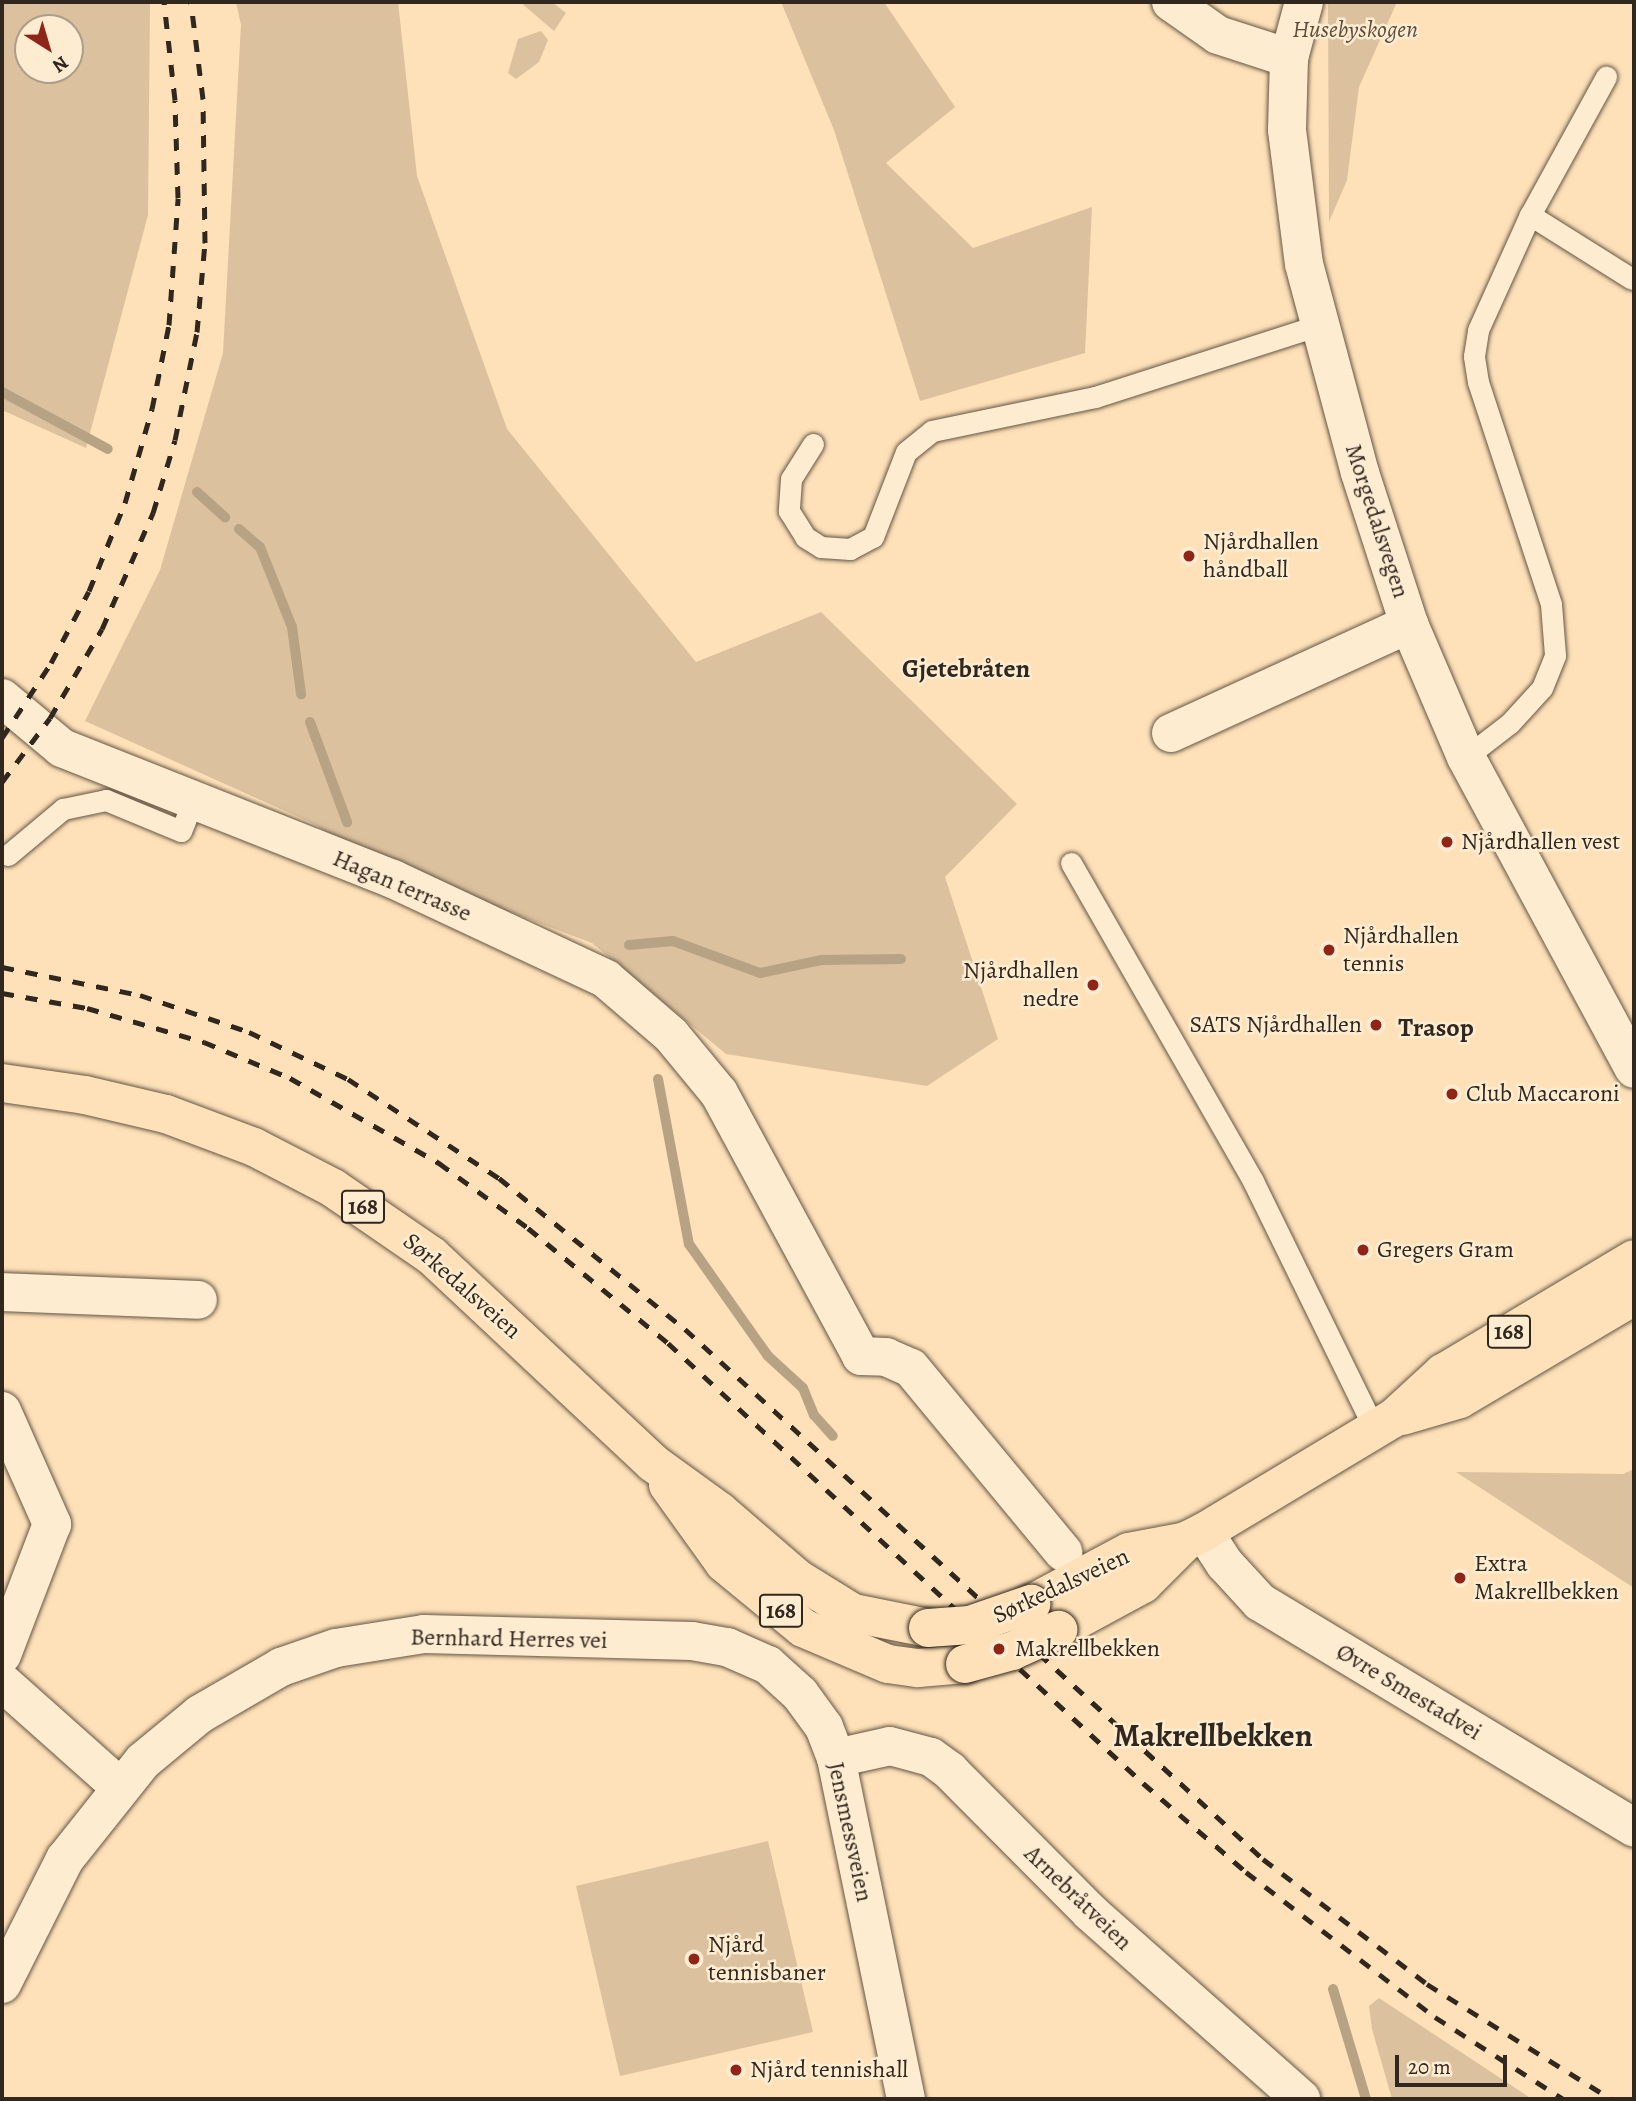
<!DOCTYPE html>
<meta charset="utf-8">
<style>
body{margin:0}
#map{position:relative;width:1636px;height:2101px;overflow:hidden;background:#fee1b8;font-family:Alegreya,serif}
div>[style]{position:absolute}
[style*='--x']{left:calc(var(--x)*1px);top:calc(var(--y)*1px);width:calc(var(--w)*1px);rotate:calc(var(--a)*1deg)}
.green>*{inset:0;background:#dbc19e}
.stream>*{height:10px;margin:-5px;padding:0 5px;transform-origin:5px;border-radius:5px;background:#b8a284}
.roads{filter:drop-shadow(0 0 2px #645645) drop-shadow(0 0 2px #645645)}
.service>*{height:21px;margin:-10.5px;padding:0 10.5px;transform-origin:10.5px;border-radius:10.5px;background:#feecd1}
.minor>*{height:38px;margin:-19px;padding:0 19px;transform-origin:19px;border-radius:19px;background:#feecd1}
.primary>*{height:38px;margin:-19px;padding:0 19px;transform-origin:19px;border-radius:19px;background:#fee1b8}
.rail>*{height:5px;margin-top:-2.5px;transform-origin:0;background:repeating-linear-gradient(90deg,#30271f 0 12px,transparent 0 24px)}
.bridges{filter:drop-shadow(0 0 2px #30271f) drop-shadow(0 0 2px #30271f)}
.primary-bridge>*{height:38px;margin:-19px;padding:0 19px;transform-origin:19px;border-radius:19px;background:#fee1b8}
.dots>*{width:19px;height:19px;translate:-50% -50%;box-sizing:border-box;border:4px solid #feecd1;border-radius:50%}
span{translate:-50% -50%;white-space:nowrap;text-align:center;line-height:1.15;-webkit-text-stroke:5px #feecd1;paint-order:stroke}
.shield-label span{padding:2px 5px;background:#feecd1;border:2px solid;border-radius:5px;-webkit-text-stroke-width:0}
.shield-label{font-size:23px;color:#30271f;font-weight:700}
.park-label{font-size:24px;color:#5b4e3f;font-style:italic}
.street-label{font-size:24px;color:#30271f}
.poi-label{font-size:24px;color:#30271f}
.left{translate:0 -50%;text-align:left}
.right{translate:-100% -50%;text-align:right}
.neighbourhood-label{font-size:26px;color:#30271f;font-weight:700}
.district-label{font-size:32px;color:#30271f;font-weight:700}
.frame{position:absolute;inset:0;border:4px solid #30271f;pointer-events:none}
.north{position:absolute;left:14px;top:14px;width:70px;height:70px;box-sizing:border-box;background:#feecd1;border:2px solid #ac9d8a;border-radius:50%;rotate:143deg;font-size:19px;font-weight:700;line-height:28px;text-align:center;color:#30271f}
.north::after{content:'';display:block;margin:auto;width:24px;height:32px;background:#8f2418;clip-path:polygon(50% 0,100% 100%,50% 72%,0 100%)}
.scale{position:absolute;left:1395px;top:2055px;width:112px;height:32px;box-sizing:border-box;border:4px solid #30271f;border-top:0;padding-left:9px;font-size:21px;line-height:24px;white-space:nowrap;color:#30271f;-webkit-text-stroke:5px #feecd1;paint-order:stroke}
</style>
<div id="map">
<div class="green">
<i style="clip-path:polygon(evenodd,2px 2px,150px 2px,148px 215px,86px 448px,2px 410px,2px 2px,70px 28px,70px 70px,28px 70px,28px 28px,70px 28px)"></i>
<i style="clip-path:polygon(236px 2px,398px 2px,417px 176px,507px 429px,696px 662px,821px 612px,1017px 804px,945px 877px,998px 1039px,927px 1086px,726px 1054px,592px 943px,380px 863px,314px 824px,85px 721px,160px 570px,223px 353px,241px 25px)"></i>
<i style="clip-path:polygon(520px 2px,552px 2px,566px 13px,554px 31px)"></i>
<i style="clip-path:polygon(781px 2px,884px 2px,955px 107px,886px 163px,973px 248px,1092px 207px,1085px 353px,920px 401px,834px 130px)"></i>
<i style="clip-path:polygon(1328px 2px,1397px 2px,1359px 87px,1347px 180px,1329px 222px)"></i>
<i style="clip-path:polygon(541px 31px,548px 40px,539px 62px,516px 79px,508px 73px,518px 39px)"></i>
<i style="clip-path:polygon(1634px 1469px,1634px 1588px,1456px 1472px,1623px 1474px)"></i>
<i style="clip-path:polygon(768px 1841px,813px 2032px,620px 2076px,576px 1886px)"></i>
<i style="clip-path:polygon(1379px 1998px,1532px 2099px,1392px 2099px,1372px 2029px,1369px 2006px)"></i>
</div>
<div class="stream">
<i style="--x:2;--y:392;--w:120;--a:28.3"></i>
<i style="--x:197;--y:492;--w:38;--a:42"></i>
<i style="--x:239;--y:529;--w:28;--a:41"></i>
<i style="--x:260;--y:547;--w:86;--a:68.2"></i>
<i style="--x:292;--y:627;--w:68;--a:82.3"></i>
<i style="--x:310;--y:722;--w:107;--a:69.7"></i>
<i style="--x:629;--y:945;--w:44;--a:-5.2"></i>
<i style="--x:673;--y:941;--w:93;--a:20.2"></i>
<i style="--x:760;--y:973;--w:62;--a:-12"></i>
<i style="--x:821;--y:960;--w:80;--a:-0.7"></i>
<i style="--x:658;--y:1079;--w:168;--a:79.4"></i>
<i style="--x:689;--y:1244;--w:137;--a:54.8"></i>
<i style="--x:768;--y:1356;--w:47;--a:42.4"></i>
<i style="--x:803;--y:1388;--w:29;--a:68"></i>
<i style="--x:814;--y:1415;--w:28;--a:48"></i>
<i style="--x:1333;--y:1989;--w:115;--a:73.3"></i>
</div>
<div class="roads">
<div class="service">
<i style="--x:1530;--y:215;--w:120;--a:32.1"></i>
<i style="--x:813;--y:444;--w:41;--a:122.2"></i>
<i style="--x:791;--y:479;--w:32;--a:94"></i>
<i style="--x:789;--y:511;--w:31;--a:58"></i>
<i style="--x:805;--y:537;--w:19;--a:32"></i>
<i style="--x:821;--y:547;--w:29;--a:4"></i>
<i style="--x:850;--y:549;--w:26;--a:-28"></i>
<i style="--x:873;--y:537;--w:91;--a:-68.8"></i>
<i style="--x:906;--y:452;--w:33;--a:-39"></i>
<i style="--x:932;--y:431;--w:167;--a:-11.8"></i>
<i style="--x:1095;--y:397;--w:235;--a:-17.8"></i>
<i style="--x:1466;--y:757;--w:56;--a:-37.7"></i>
<i style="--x:1510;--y:723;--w:47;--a:-47.6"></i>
<i style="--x:1542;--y:688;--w:35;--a:-68"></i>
<i style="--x:1555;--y:655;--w:51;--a:-94.5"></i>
<i style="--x:1551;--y:604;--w:234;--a:-108.2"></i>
<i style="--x:1478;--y:382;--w:26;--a:-99"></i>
<i style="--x:1474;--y:356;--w:26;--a:-81"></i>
<i style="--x:1478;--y:330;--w:126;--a:-65.7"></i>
<i style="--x:1530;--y:215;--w:158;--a:-61.2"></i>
<i style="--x:8;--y:855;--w:72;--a:-39.9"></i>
<i style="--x:63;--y:809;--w:44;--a:-11.8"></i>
<i style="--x:106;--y:800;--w:81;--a:22.5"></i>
<i style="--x:181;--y:831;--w:31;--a:-68"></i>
<i style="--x:1071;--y:863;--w:366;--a:60.2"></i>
<i style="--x:1253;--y:1181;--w:277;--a:63.9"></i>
</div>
<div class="minor">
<i style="--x:1171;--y:2;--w:57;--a:35.1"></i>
<i style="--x:1218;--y:35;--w:75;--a:17.9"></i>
<i style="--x:1289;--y:58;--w:72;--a:91.6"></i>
<i style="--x:1287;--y:130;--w:135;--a:82.8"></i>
<i style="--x:1304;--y:264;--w:216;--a:75"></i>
<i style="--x:1360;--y:473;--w:159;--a:72"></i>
<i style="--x:1409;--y:624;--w:145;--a:66.8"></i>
<i style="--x:1466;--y:757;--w:354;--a:61.7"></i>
<i style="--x:1289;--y:58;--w:58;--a:-75"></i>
<i style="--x:2;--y:698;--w:78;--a:39.8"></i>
<i style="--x:62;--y:748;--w:356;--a:21.6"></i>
<i style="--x:393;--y:879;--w:235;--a:25.1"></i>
<i style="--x:606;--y:979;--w:86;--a:40.7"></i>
<i style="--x:671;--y:1035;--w:75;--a:50.4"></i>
<i style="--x:719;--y:1093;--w:299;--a:61.6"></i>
<i style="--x:861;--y:1356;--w:25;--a:2"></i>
<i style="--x:886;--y:1357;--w:27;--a:24"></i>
<i style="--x:911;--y:1368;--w:239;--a:50.4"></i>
<i style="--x:1171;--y:733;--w:262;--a:-24.6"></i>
<i style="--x:2;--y:1292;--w:196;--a:2.3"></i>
<i style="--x:2;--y:1411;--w:124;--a:66.1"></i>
<i style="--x:52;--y:1524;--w:140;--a:110.9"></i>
<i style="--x:1204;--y:1532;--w:38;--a:57"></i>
<i style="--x:1225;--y:1564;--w:52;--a:47.4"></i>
<i style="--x:1260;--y:1602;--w:437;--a:31.1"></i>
<i style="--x:2;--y:1682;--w:159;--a:41.7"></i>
<i style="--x:836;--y:1758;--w:55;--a:-12.5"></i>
<i style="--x:890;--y:1746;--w:42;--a:15"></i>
<i style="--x:931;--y:1757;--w:24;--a:36"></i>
<i style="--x:950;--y:1771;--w:199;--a:45.2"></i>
<i style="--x:1090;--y:1912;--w:282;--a:41.5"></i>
<i style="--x:2;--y:1984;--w:140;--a:-63.3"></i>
<i style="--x:65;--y:1859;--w:125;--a:-51.5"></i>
<i style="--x:143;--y:1761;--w:74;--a:-39.5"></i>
<i style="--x:200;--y:1714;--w:94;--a:-30.1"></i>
<i style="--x:281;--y:1667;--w:58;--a:-19.1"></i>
<i style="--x:336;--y:1648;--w:89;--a:-9"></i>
<i style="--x:424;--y:1634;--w:268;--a:1.5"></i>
<i style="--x:692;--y:1641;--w:36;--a:10"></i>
<i style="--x:727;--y:1647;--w:45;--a:23.7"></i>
<i style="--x:768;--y:1665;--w:43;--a:42.2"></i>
<i style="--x:800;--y:1694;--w:41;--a:54"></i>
<i style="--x:824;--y:1727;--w:33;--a:69"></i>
<i style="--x:836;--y:1758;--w:348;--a:78.4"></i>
</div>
<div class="primary">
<i style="--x:2;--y:1083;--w:84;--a:8.2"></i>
<i style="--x:85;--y:1095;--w:83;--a:13.2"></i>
<i style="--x:166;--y:1114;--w:94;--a:20.6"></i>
<i style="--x:254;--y:1147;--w:89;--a:27.4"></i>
<i style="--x:333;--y:1188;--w:120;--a:34.5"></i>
<i style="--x:432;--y:1256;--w:303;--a:43.1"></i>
<i style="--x:653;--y:1463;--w:82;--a:36"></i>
<i style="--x:719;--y:1511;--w:104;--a:40.7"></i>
<i style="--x:798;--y:1579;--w:65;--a:31.7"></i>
<i style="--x:853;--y:1613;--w:76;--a:11.3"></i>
<i style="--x:1402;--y:1416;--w:60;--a:-16.3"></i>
<i style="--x:1460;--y:1399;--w:202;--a:-30.6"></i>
<i style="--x:668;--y:1485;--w:96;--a:54.3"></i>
<i style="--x:724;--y:1563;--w:102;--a:39.4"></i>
<i style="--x:803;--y:1628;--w:92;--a:23"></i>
<i style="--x:888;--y:1664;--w:30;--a:8"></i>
<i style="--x:918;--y:1668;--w:47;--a:-4.9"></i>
<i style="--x:1031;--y:1604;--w:111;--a:-28"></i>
<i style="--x:1129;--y:1552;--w:58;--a:-10.9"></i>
<i style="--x:1186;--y:1541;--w:20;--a:-27"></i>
<i style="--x:1204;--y:1532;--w:222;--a:-31"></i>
<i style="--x:1394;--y:1418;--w:67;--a:-42.6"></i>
<i style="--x:1443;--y:1373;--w:222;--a:-30.8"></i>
<i style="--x:1058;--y:1630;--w:97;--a:-28.4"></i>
<i style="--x:1143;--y:1584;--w:61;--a:-45"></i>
</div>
</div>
<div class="rail">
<i style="--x:2;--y:738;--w:90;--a:-56.8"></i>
<i style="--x:51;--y:663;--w:81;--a:-62.2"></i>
<i style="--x:89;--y:591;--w:95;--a:-67.8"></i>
<i style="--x:125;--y:503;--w:98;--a:-74"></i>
<i style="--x:152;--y:409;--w:86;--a:-78.6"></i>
<i style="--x:169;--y:325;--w:127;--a:-85.9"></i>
<i style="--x:178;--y:198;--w:98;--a:-91.8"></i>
<i style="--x:175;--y:100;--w:99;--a:-96.4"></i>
<i style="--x:2;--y:782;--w:80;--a:-53.1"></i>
<i style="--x:50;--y:718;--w:103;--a:-59.7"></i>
<i style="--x:102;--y:629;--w:127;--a:-66.3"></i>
<i style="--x:153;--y:513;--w:76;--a:-73.2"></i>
<i style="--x:175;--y:440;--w:110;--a:-78.5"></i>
<i style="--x:197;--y:332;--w:89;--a:-84.9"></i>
<i style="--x:205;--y:243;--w:144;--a:-90.8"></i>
<i style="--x:203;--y:99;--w:98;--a:-97.1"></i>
<i style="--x:2;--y:967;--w:141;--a:11.5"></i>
<i style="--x:140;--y:995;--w:115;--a:18.7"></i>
<i style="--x:249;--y:1032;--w:110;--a:25.4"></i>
<i style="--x:348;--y:1079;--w:181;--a:33.3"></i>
<i style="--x:499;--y:1178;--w:240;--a:39.1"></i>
<i style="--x:685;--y:1329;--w:784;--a:42.52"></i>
<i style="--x:1263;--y:1859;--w:206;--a:37.3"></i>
<i style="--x:1427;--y:1984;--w:217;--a:32"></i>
<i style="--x:2;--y:993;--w:86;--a:10"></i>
<i style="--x:87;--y:1008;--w:122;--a:16.2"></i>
<i style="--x:204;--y:1042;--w:93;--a:22.7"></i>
<i style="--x:290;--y:1078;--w:172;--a:29.7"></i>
<i style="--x:439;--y:1163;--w:110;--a:36.1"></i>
<i style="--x:528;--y:1228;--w:181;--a:39.4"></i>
<i style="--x:668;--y:1343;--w:647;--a:42.81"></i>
<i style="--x:1143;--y:1783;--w:136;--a:40.8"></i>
<i style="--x:1246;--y:1872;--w:238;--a:37.5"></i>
<i style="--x:1435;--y:2017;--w:152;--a:32.6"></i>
</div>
<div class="bridges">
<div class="primary-bridge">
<i style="--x:928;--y:1628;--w:42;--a:-4.1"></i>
<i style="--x:970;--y:1625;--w:65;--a:-19"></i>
<i style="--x:965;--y:1664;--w:49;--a:-15.5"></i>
<i style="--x:1012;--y:1651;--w:51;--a:-24.5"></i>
</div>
</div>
<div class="dots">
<i style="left:1189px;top:556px;background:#8f2418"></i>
<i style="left:1447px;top:842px;background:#8f2418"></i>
<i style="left:1329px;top:950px;background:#8f2418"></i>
<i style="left:1093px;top:985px;background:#8f2418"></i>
<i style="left:1376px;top:1025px;background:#8f2418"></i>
<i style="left:1452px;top:1094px;background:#8f2418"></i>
<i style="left:1363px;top:1250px;background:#8f2418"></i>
<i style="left:1460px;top:1578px;background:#8f2418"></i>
<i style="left:999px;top:1649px;background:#8f2418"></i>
<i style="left:694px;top:1959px;background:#8f2418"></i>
<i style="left:736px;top:2070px;background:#8f2418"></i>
</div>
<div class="shield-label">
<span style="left:363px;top:1207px">168</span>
<span style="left:1509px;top:1332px">168</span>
<span style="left:781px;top:1611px">168</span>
</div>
<div class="park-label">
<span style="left:1355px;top:30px">Husebyskogen</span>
</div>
<div class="street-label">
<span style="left:1377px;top:521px;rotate:72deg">Morgedalsvegen</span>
<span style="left:402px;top:886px;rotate:23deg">Hagan terrasse</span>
<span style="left:462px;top:1286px;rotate:41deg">Sørkedalsveien</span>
<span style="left:1061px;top:1586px;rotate:-25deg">Sørkedalsveien</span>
<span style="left:509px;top:1639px;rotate:1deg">Bernhard Herres vei</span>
<span style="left:1409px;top:1692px;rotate:31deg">Øvre Smestadvei</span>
<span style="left:850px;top:1832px;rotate:78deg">Jensmessveien</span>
<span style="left:1078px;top:1898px;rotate:44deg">Arnebråtveien</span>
</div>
<div class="poi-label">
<span class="left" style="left:1203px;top:556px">Njårdhallen<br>håndball</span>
<span class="left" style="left:1461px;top:842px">Njårdhallen vest</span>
<span class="left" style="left:1343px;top:950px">Njårdhallen<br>tennis</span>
<span class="right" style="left:1079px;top:985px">Njårdhallen<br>nedre</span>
<span class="right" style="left:1362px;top:1025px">SATS Njårdhallen</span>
<span class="left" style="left:1466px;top:1094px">Club Maccaroni</span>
<span class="left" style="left:1377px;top:1250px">Gregers Gram</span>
<span class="left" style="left:1474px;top:1578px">Extra<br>Makrellbekken</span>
<span class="left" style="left:1015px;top:1649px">Makrellbekken</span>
<span class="left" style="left:708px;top:1959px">Njård<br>tennisbaner</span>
<span class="left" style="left:750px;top:2070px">Njård tennishall</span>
</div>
<div class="neighbourhood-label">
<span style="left:966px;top:669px">Gjetebråten</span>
<span style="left:1436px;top:1028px">Trasop</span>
</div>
<div class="district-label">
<span style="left:1213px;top:1735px">Makrellbekken</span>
</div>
<div class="frame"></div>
<div class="north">N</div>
<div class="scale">20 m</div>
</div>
